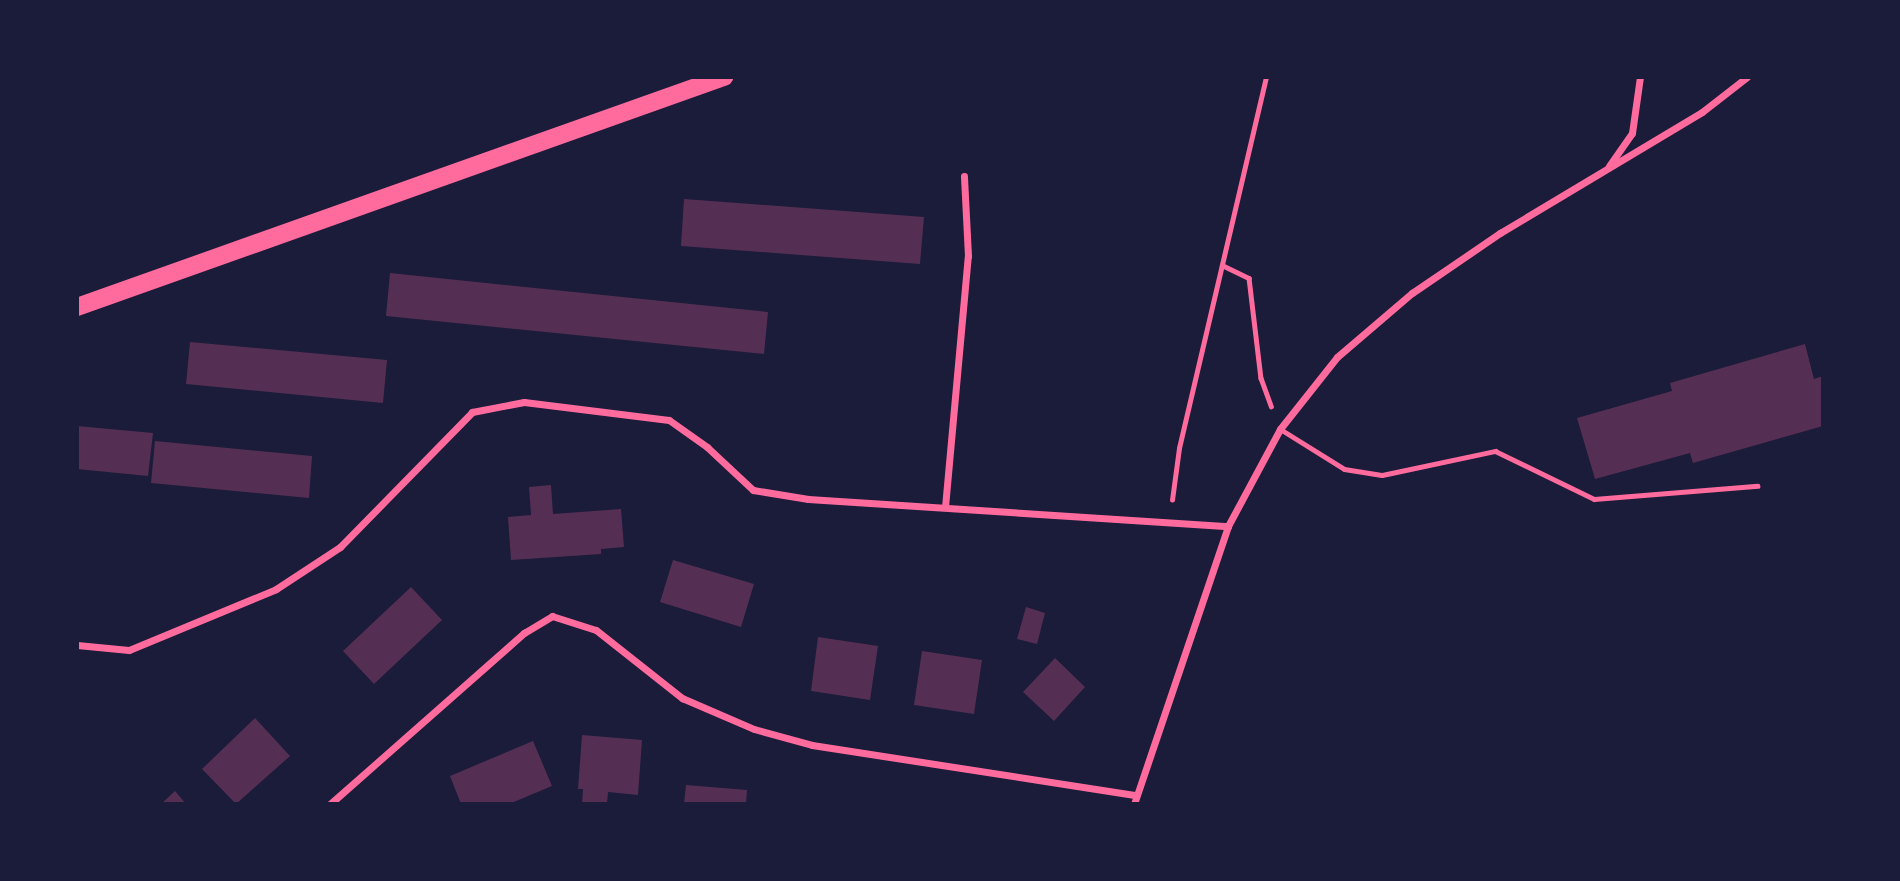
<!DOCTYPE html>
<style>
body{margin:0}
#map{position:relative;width:1900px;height:881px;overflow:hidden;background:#1b1b3a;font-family:"Roboto Condensed",sans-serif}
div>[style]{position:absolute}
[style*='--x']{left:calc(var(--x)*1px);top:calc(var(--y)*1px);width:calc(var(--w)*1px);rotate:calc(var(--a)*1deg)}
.building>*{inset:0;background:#542f53}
.path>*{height:4.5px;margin:-2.25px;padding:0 2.25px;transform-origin:2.25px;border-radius:2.25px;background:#ff6b9d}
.service>*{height:5px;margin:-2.5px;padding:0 2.5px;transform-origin:2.5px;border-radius:2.5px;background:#ff6b9d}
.minor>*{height:7px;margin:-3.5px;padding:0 3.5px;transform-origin:3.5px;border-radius:3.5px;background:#ff6b9d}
.primary>*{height:18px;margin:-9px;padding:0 9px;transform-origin:9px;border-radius:9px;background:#ff6b9d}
span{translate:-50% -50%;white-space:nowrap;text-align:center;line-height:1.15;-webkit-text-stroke:7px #1b1b3a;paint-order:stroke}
.frame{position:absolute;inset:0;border:79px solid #1b1b3a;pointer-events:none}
</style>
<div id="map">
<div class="building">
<i style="clip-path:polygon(684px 199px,924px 217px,920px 264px,681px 246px)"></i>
<i style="clip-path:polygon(390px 273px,768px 312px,764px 354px,386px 316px)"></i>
<i style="clip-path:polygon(190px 342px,387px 360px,383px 403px,186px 384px)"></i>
<i style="clip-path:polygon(1805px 344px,1814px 379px,1823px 376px,1823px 426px,1693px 463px,1690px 453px,1595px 479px,1577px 418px,1672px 391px,1670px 383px)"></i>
<i style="clip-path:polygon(77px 426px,153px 433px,148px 476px,77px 469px)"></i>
<i style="clip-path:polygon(155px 441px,312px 456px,309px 498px,151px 483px)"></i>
<i style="clip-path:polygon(551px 485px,553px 514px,621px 509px,624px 547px,601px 549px,601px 554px,511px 560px,508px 517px,531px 515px,529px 487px)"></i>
<i style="clip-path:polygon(673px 560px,754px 584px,741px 627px,660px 602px)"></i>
<i style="clip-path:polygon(411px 587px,442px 620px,374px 684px,343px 651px)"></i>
<i style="clip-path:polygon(1026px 607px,1045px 613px,1037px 644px,1017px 639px)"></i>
<i style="clip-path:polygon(818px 637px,878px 646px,870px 700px,811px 691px)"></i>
<i style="clip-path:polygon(922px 651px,982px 660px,974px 714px,914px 705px)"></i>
<i style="clip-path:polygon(1055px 658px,1085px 687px,1054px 721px,1023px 692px)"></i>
<i style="clip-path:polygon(255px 718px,290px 756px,236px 804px,202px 769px)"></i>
<i style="clip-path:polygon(582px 735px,642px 740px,638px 795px,608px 792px,607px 804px,582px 804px,583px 789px,578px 789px)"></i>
<i style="clip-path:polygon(533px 741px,552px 786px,509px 804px,461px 804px,450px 776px)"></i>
<i style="clip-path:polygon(686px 785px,747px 790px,746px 804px,684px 804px)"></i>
<i style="clip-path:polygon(175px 791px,186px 804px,161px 804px)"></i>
</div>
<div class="path">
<i style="--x:1222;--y:265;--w:30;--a:26"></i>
<i style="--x:1249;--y:278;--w:101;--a:83.2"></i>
<i style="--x:1261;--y:378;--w:30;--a:70"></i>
<i style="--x:1172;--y:500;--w:52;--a:-82.3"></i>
<i style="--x:1179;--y:448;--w:381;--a:-76.8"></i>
</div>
<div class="service">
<i style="--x:1280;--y:429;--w:75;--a:32"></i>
<i style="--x:1344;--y:469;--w:38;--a:9"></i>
<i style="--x:1382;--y:475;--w:116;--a:-12"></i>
<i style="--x:1495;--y:451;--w:110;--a:25.9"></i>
<i style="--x:1594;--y:499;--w:164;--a:-4.6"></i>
</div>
<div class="minor">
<i style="--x:1609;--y:166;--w:40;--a:-55.1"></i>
<i style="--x:1632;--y:133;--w:57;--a:-81.9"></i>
<i style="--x:945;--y:507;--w:252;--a:-84.8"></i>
<i style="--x:968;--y:256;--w:80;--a:-92.9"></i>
<i style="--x:77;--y:645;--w:52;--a:5.5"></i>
<i style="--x:129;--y:650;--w:159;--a:-22.5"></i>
<i style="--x:276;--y:589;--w:77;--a:-33.3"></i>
<i style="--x:340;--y:547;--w:189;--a:-45.6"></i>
<i style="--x:472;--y:412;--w:53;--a:-10.9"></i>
<i style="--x:524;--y:402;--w:146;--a:7.1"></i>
<i style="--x:669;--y:420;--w:47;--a:35.4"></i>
<i style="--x:707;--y:447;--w:63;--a:43.1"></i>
<i style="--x:753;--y:490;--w:56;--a:9.3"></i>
<i style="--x:808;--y:499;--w:421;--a:3.7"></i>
<i style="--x:330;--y:804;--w:259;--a:-41.4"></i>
<i style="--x:524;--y:633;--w:33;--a:-31"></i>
<i style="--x:552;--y:616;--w:46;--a:17.7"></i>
<i style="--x:596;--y:630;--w:110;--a:38.3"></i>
<i style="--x:682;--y:698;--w:78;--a:23.3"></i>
<i style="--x:754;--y:729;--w:60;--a:15.4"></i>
<i style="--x:812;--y:745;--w:328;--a:8.8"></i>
<i style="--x:1134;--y:804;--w:293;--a:-71.3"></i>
<i style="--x:1228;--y:526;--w:110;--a:-61.8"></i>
<i style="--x:1280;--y:429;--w:92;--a:-51.6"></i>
<i style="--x:1337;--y:357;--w:99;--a:-40.5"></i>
<i style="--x:1412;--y:293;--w:107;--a:-34.3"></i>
<i style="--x:1500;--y:233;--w:235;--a:-30.9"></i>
<i style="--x:1702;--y:112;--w:57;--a:-37.9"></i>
</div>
<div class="primary">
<i style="--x:77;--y:307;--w:687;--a:-19.57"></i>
</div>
<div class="frame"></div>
</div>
